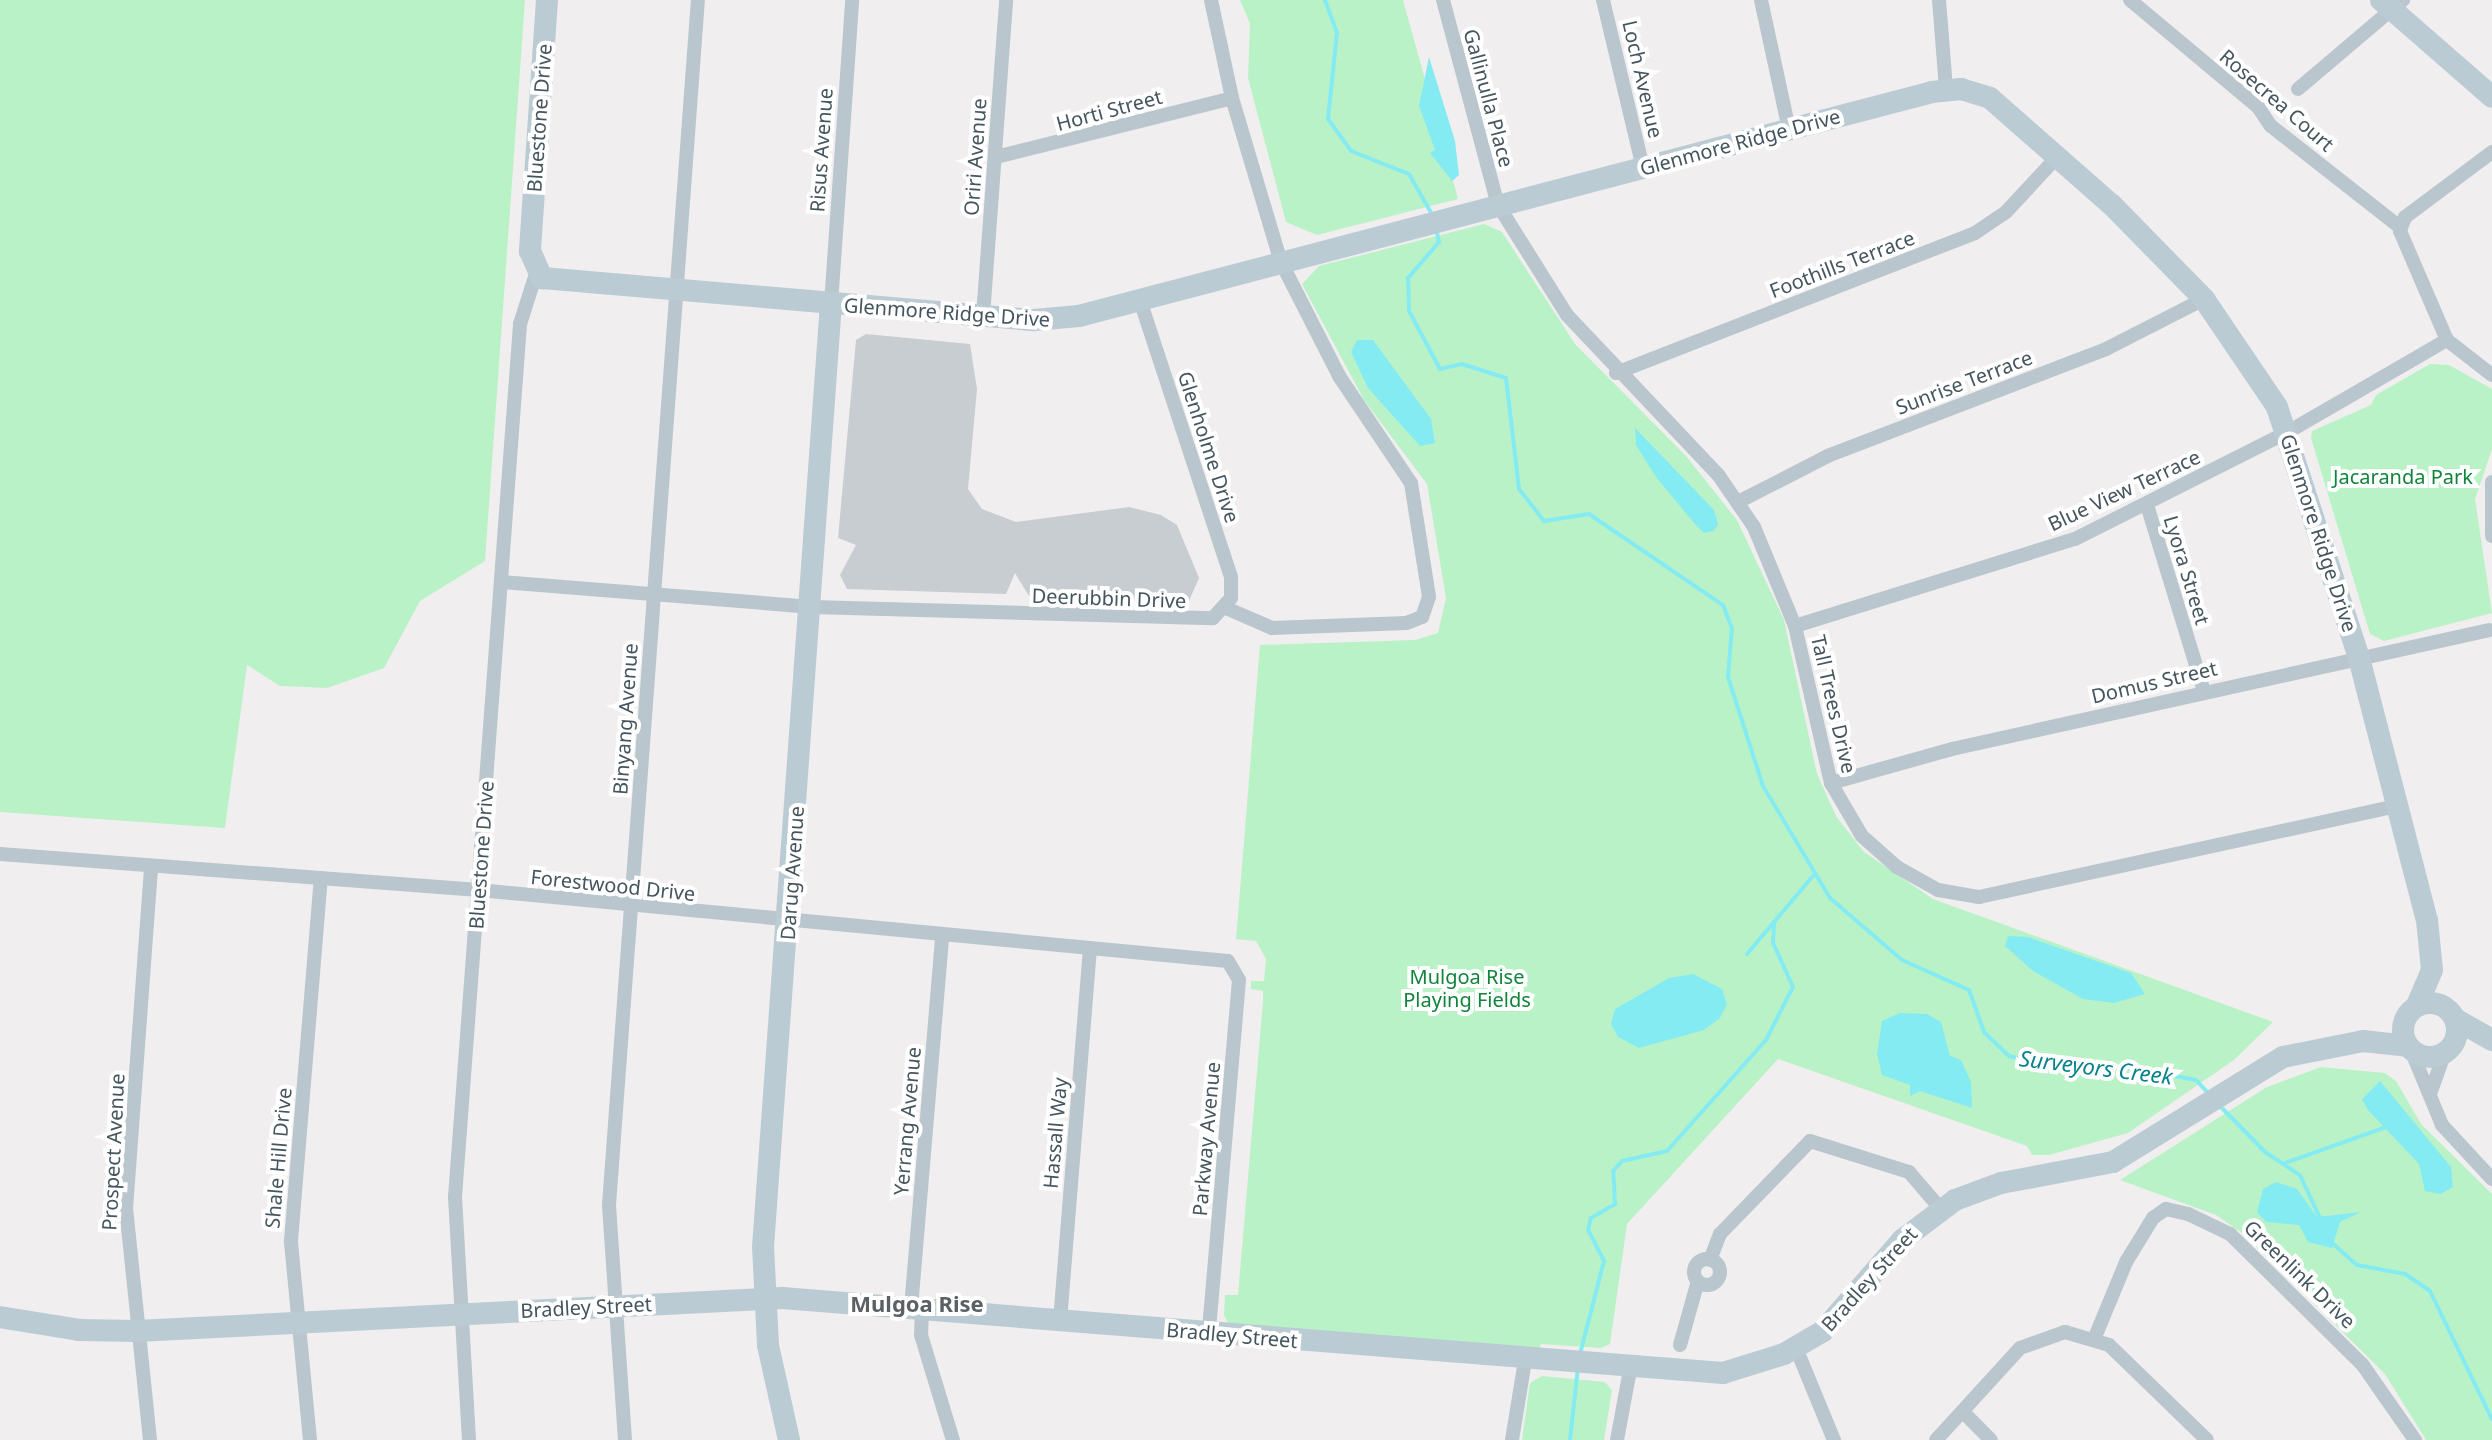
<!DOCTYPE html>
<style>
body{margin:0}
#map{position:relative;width:2492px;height:1440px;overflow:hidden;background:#f1eeef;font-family:"Noto Sans",sans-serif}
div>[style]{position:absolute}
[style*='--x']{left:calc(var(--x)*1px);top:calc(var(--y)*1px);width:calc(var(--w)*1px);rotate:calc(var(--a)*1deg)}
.green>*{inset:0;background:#baf2c7}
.water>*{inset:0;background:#84ebf2}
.stream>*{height:4px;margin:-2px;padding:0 2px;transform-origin:2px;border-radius:2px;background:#84ebf2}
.building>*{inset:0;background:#c8cdd2}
.street>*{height:14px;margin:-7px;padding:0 7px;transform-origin:7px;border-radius:7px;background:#b9c6cd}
.street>.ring{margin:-7px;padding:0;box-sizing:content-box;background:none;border:14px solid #b9c6cd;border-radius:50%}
.secondary>*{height:22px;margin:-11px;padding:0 11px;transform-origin:11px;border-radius:11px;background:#bbcbd4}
.secondary>.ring{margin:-11px;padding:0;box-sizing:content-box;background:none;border:22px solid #bbcbd4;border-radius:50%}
span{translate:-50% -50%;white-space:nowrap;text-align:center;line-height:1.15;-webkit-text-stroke:8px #fff;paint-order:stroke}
.street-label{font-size:20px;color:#45555d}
.park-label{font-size:20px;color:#10843a}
.water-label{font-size:22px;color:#06828a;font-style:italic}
.neighbourhood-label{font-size:22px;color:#5b6064;font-weight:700}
</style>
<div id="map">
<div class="green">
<i style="clip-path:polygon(0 0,525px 0,485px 561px,420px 601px,384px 668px,327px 688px,280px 686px,247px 665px,225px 828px,0 812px)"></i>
<i style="clip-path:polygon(1240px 0,1403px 0,1458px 199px,1317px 235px,1286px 222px,1248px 78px,1250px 24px)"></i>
<i style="clip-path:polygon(1484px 224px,1502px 232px,1575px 344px,1686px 456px,1737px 520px,1784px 620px,1817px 774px,1836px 816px,1864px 852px,1933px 899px,2273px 1022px,2234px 1060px,2128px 1133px,2049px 1155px,2032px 1155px,2027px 1146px,1778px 1059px,1627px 1224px,1610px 1344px,1601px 1348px,1541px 1344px,1539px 1352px,1228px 1323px,1224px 1315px,1225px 1295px,1238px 1295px,1263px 1001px,1263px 991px,1251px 989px,1251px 981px,1264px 981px,1266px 959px,1256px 941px,1236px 939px,1260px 645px,1415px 640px,1438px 633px,1446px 598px,1427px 484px,1364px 400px,1302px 284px,1319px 266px)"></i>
<i style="clip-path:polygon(2430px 364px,2449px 365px,2492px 389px,2492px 449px,2475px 499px,2492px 613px,2384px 641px,2370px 634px,2311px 438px,2312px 431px,2371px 405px,2376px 395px)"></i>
<i style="clip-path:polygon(2321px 1067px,2385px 1073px,2396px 1081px,2421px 1124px,2492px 1194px,2492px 1440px,2426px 1440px,2385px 1374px,2245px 1235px,2216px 1215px,2120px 1180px,2267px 1087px)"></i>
<i style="clip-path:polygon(1542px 1376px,1605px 1382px,1612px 1390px,1604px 1440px,1522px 1440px,1530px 1383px)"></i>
</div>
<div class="water">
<i style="clip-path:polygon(1429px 57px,1455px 141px,1459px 175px,1452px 181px,1430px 153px,1435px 150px,1419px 106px)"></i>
<i style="clip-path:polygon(1357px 340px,1373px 340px,1431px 419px,1435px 443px,1420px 446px,1368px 388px,1351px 352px)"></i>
<i style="clip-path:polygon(1635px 428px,1714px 510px,1718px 525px,1713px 531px,1704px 533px,1694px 523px,1656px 477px,1636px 445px)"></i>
<i style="clip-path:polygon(2008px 936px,2028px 937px,2131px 973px,2145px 994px,2114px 1003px,2083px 999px,2033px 971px,2005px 946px)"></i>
<i style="clip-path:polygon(1693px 974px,1722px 989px,1727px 1004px,1720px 1018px,1704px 1030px,1639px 1048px,1618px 1037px,1611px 1024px,1615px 1009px,1669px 978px)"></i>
<i style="clip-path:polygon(1900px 1013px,1927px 1014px,1941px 1022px,1950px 1056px,1961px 1060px,1971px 1082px,1972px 1108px,1920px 1091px,1910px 1096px,1910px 1085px,1882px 1075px,1877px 1054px,1882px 1021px)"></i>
<i style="clip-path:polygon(2380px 1081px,2451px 1167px,2453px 1187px,2441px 1194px,2425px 1191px,2419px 1164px,2368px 1110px,2362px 1099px)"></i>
<i style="clip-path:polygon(2276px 1182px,2297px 1189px,2317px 1217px,2361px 1212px,2340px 1222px,2332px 1248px,2308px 1242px,2299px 1225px,2266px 1222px,2257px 1212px,2263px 1189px)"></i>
</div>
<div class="stream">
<i style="--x:1325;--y:0;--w:35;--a:70"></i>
<i style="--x:1337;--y:33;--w:86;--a:96"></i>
<i style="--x:1328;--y:119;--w:39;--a:54"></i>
<i style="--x:1351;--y:151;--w:62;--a:21.6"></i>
<i style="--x:1409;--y:174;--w:48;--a:60.3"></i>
<i style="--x:1436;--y:228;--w:14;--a:78"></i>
<i style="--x:1439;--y:242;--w:48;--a:130.7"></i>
<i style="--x:1408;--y:278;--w:33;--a:88"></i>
<i style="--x:1409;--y:311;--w:66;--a:61.9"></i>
<i style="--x:1440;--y:369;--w:23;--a:-13"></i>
<i style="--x:1462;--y:364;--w:46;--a:17.7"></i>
<i style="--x:1506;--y:378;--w:112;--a:83.3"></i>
<i style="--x:1519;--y:489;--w:41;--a:52"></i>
<i style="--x:1544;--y:521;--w:46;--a:-8.8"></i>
<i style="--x:1589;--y:514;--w:162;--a:34.2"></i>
<i style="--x:1723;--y:605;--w:25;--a:69"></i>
<i style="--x:1732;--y:628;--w:49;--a:94.7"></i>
<i style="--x:1728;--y:677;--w:114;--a:72.2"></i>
<i style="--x:1763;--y:786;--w:131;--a:59.1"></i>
<i style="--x:1830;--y:898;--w:95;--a:40.7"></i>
<i style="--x:1902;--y:960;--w:73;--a:24.1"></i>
<i style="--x:1969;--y:990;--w:45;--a:70.3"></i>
<i style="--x:1984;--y:1032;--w:35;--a:44"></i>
<i style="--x:2009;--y:1056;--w:41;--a:14"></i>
<i style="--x:2049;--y:1066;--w:81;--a:1.4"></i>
<i style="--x:2130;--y:1068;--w:67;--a:10.3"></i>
<i style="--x:2196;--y:1080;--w:18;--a:47"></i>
<i style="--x:1747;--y:954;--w:102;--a:-49.8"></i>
<i style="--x:2220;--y:1106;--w:64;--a:45.6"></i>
<i style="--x:2265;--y:1152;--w:42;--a:33.3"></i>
<i style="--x:2300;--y:1175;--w:47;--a:65.1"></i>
<i style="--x:2285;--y:1163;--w:105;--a:-19.5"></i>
<i style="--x:2330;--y:1241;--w:36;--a:42"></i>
<i style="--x:2357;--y:1265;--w:49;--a:10.6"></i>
<i style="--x:2405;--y:1274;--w:30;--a:34"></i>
<i style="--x:2430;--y:1291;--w:142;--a:64.2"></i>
<i style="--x:1580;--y:1354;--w:96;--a:-75.5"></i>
<i style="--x:1604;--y:1261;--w:35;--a:-117"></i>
<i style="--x:1588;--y:1230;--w:12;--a:-76"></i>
<i style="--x:1591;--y:1218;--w:28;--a:-30"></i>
<i style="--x:1615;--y:1204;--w:33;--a:-93"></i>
<i style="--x:1613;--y:1171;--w:13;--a:-48"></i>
<i style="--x:1622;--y:1161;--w:46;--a:-12.5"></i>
<i style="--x:1667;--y:1151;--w:149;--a:-48.3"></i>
<i style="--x:1766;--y:1040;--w:59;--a:-63"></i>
<i style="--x:1793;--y:987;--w:48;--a:-114.4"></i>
<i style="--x:1773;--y:943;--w:21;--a:-87"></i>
<i style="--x:1570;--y:1440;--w:73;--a:-83.7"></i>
</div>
<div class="building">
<i style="clip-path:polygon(866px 334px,970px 344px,977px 389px,968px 489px,982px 509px,1016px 522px,1129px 507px,1161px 515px,1177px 525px,1199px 578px,1189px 601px,1029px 596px,1015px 573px,1006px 594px,847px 589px,840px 575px,856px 545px,838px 538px,856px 340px)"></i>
</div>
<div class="street">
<i style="--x:1211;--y:0;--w:100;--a:77.9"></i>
<i style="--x:1232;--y:98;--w:171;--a:73.4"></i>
<i style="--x:1281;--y:262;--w:128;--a:63"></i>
<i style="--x:1339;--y:376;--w:129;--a:56.1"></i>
<i style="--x:1411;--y:483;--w:115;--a:81"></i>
<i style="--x:1429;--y:597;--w:21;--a:109"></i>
<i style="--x:1422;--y:617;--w:17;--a:159"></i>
<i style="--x:1406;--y:623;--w:134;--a:177.9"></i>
<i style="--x:1272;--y:628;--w:50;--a:-156.5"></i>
<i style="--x:1443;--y:0;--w:212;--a:75"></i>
<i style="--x:1498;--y:205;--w:130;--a:57.9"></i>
<i style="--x:1567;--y:315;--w:221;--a:46.6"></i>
<i style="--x:1719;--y:476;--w:62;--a:55.5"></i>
<i style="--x:1754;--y:527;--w:107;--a:67.5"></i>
<i style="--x:1795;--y:626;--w:161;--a:77.1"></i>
<i style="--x:1831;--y:783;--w:61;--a:59.7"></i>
<i style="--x:1862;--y:836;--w:47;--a:41.5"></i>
<i style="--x:1897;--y:867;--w:47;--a:29.3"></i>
<i style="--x:1938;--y:890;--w:42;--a:9.7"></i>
<i style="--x:1979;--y:897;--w:429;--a:-12.3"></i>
<i style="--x:1603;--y:0;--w:173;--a:76.6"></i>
<i style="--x:1761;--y:0;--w:132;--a:77.8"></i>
<i style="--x:1939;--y:0;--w:89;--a:85.5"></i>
<i style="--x:2130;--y:0;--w:167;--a:39.9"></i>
<i style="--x:2258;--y:107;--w:23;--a:56"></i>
<i style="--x:2271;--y:126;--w:164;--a:38.1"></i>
<i style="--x:2298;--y:89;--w:138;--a:-40.3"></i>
<i style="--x:2492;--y:152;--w:109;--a:143.2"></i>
<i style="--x:2405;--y:217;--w:15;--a:110"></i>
<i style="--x:2400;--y:231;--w:119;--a:66.7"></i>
<i style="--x:2447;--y:340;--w:57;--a:37.9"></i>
<i style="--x:996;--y:157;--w:243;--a:-14"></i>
<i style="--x:831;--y:304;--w:305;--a:-86"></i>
<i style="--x:983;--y:316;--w:317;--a:-85.8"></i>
<i style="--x:1616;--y:373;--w:385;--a:-21.3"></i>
<i style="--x:1975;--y:233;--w:37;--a:-34"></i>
<i style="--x:2006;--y:212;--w:76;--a:-47.1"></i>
<i style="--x:2492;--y:482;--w:54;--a:90"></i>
<i style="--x:1738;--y:502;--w:103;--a:-27.1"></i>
<i style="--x:1830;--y:455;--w:296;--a:-21"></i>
<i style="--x:2106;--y:349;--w:110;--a:-27"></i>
<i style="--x:2147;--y:505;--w:195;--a:73"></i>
<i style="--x:502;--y:582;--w:311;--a:4.6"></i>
<i style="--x:812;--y:607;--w:401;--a:1.6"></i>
<i style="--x:1213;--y:618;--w:27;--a:-48"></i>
<i style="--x:1231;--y:598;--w:21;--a:-90"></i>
<i style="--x:1231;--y:577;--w:292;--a:-108.2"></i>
<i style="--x:1795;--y:626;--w:293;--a:-17.3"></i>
<i style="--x:2075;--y:539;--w:238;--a:-26.7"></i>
<i style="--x:2288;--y:432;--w:184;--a:-30.1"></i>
<i style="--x:1831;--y:783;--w:126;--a:-15.7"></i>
<i style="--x:1952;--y:749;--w:550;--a:-12.49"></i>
<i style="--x:0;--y:854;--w:480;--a:4.3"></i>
<i style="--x:479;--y:890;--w:752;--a:5.42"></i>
<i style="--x:1228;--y:961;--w:22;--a:60"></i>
<i style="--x:1239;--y:980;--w:354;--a:94.9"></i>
<i style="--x:2411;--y:1050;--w:81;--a:67.5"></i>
<i style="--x:2442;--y:1125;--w:74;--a:47.2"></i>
<i style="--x:2430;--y:1094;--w:45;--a:-70.3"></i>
<i class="ring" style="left:1694px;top:1259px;width:12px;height:12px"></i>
<i style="--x:1710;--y:1260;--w:28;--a:-69"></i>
<i style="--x:1720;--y:1234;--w:129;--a:-45.9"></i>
<i style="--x:1810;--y:1141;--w:104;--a:17.4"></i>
<i style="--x:1909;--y:1172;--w:48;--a:49.3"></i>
<i style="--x:911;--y:1308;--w:372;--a:-85.2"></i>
<i style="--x:922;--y:1309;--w:26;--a:92"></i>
<i style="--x:921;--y:1335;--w:110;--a:73.1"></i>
<i style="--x:1060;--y:1321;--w:373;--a:-85.4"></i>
<i style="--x:2095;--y:1337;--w:81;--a:-67.5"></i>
<i style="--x:2126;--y:1262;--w:52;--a:-58.5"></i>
<i style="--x:2153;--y:1218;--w:16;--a:-35"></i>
<i style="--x:2166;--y:1209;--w:23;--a:13"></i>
<i style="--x:2188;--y:1214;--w:47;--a:25.5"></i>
<i style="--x:2230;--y:1234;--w:185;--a:44.6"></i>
<i style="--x:2362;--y:1364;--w:93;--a:55.1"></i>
<i style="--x:1680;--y:1345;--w:66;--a:-74.3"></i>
<i style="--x:1796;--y:1348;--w:100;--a:67.6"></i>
<i style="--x:1964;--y:1413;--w:38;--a:45"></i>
<i style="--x:150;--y:1440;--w:232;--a:-95.9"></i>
<i style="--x:126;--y:1209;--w:344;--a:-85.8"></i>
<i style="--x:310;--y:1440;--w:200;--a:-95.5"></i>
<i style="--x:291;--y:1241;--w:364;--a:-85.3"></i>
<i style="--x:469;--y:1440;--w:243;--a:-93.3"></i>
<i style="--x:455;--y:1197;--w:875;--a:-85.74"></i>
<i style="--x:520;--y:324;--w:52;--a:-72.3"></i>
<i style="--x:625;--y:1440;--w:236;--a:-93.9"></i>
<i style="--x:609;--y:1205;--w:1208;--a:-85.78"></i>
<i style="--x:1512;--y:1440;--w:80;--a:-80.7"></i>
<i style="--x:1617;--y:1440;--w:71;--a:-79.5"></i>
<i style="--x:1936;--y:1440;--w:125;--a:-47.6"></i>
<i style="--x:2020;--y:1348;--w:48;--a:-19.6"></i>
<i style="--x:2065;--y:1332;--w:46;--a:16.5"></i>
<i style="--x:2109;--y:1345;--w:136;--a:44.1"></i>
</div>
<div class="secondary">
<i style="--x:547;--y:0;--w:252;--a:93.9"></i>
<i style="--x:530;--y:251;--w:30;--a:66"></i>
<i style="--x:542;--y:278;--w:494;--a:4.9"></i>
<i style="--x:1034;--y:320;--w:45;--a:-5.1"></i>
<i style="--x:1079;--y:316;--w:882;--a:-14.71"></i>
<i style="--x:1932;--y:92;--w:29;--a:-6"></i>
<i style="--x:1961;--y:89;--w:30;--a:17"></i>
<i style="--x:1990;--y:98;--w:162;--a:41.3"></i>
<i style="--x:2112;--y:205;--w:132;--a:45.6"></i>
<i style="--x:2204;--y:299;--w:130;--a:55.9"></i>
<i style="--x:2277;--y:407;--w:264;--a:71.9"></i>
<i style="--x:2359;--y:658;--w:271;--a:75.5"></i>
<i style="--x:2427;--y:920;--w:50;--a:84.3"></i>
<i style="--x:2432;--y:970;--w:39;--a:113"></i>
<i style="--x:2381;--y:0;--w:147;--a:41.1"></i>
<i class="ring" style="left:2403px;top:1003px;width:32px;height:32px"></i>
<i style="--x:2455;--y:1019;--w:43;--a:29.6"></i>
<i style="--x:0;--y:1317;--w:80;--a:9.3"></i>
<i style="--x:79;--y:1330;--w:58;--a:1"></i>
<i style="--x:137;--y:1331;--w:646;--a:-2.93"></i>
<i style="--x:782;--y:1298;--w:944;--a:4.56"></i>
<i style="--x:1723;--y:1373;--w:64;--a:-17.3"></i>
<i style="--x:1784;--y:1354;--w:45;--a:-30.5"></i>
<i style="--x:1823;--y:1331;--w:121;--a:-49"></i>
<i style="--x:1902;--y:1240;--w:66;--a:-37"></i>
<i style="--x:1955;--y:1200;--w:49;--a:-20.3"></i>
<i style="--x:2001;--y:1183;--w:114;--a:-10.6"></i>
<i style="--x:2113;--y:1162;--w:200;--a:-31.7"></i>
<i style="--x:2283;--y:1057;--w:82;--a:-11.3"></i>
<i style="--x:2363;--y:1041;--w:45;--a:6.3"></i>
<i style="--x:789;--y:1440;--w:97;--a:-102.5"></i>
<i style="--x:768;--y:1345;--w:98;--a:-92.9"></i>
<i style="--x:763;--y:1247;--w:945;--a:-85.88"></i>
</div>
<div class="street-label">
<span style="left:1643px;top:79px;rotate:77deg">Loch Avenue</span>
<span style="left:1489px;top:98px;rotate:75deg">Gallinulla Place</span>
<span style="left:2277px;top:100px;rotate:41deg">Rosecrea Court</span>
<span style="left:1109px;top:110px;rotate:-15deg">Horti Street</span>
<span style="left:539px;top:118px;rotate:-86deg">Bluestone Drive</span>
<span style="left:1740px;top:142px;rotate:-15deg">Glenmore Ridge Drive</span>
<span style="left:821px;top:150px;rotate:-86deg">Risus Avenue</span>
<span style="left:975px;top:157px;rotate:-86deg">Oriri Avenue</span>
<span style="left:1842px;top:264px;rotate:-21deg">Foothills Terrace</span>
<span style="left:947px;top:312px;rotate:4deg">Glenmore Ridge Drive</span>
<span style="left:1964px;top:382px;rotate:-21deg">Sunrise Terrace</span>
<span style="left:1209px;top:447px;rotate:72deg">Glenholme Drive</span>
<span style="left:2124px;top:490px;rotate:-25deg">Blue View Terrace</span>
<span style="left:2319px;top:533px;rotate:72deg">Glenmore Ridge Drive</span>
<span style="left:2187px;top:570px;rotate:73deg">Lyora Street</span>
<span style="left:1109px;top:598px;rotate:2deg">Deerubbin Drive</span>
<span style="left:2154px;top:682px;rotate:-13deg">Domus Street</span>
<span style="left:1834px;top:704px;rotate:77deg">Tall Trees Drive</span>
<span style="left:625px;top:719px;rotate:-86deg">Binyang Avenue</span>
<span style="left:481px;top:855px;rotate:-86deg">Bluestone Drive</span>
<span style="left:792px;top:873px;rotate:-86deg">Darug Avenue</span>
<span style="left:613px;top:885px;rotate:6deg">Forestwood Drive</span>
<span style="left:907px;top:1121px;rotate:-85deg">Yerrang Avenue</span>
<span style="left:1055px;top:1133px;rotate:-85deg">Hassall Way</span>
<span style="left:1206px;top:1139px;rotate:-85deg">Parkway Avenue</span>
<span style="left:113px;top:1152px;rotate:-87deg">Prospect Avenue</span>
<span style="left:278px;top:1158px;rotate:-85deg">Shale Hill Drive</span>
<span style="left:2300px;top:1274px;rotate:44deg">Greenlink Drive</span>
<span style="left:1869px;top:1279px;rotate:-48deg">Bradley Street</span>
<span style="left:586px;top:1307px;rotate:-3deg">Bradley Street</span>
<span style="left:1232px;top:1335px;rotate:5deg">Bradley Street</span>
</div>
<div class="park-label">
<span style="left:2403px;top:476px">Jacaranda Park</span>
<span style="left:1467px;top:988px">Mulgoa Rise<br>Playing Fields</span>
</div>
<div class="water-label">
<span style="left:2096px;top:1067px;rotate:7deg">Surveyors Creek</span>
</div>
<div class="neighbourhood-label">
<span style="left:917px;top:1304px">Mulgoa Rise</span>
</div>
</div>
